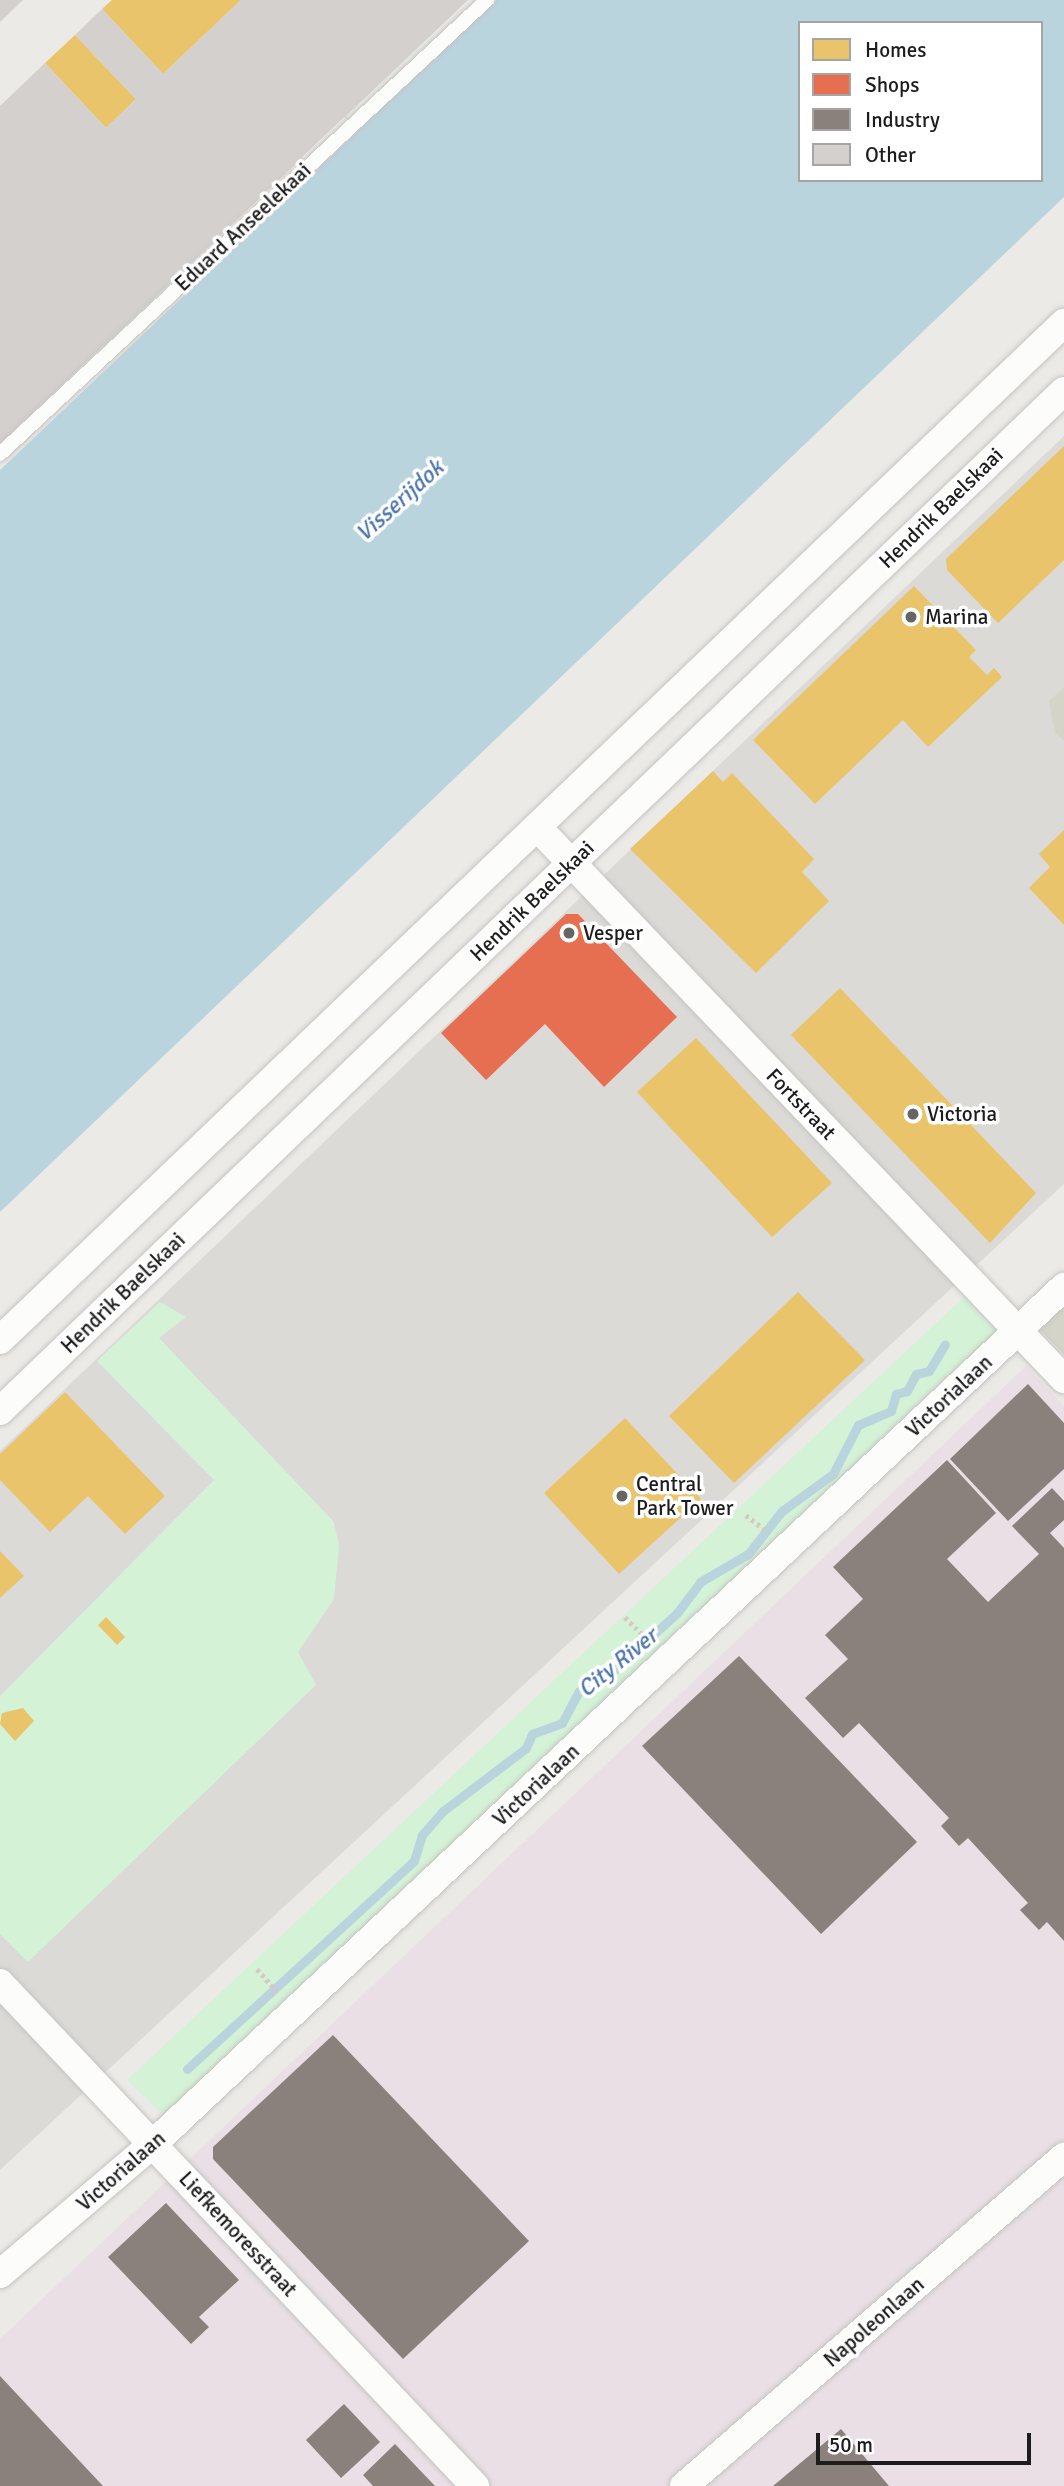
<!DOCTYPE html>
<style>
body{margin:0}
#map{position:relative;width:1064px;height:2486px;overflow:hidden;background:#eceae6;font-family:Signika,sans-serif}
div>[style]{position:absolute}
[style*='--x']{left:calc(var(--x)*1px);top:calc(var(--y)*1px);width:calc(var(--w)*1px);rotate:calc(var(--a)*1deg)}
.residential>*{inset:0;background:#dbdad7}
.industrial>*{inset:0;background:#e9dfe4}
.construction>*{inset:0;background:#d4d5c8}
.park>*{inset:0;background:#d4f2d6}
.water>*{inset:0;background:#bad4de}
.homes>*{inset:0;background:#e9c46a}
.shops>*{inset:0;background:#e76f51}
.industry>*{inset:0;background:#8a817c}
.stream>*{height:9px;margin:-4.5px;padding:0 4.5px;transform-origin:4.5px;border-radius:4.5px;background:#bad4de}
.building>*{inset:0;background:#d3d0cd}
.path>*{height:4.5px;margin-top:-2.25px;transform-origin:0;background:repeating-linear-gradient(90deg,#d5c9c6 0 3.5px,transparent 0 7px)}
.roads{filter:drop-shadow(0 0 2px #c4c4c2) drop-shadow(0 0 2px #c4c4c2)}
.lane>*{height:14px;margin:-7px;padding:0 7px;transform-origin:7px;border-radius:7px;background:#fcfcfb}
.street>*{height:28px;margin:-14px;padding:0 14px;transform-origin:14px;border-radius:14px;background:#fcfcfb}
.dots>*{width:19px;height:19px;translate:-50% -50%;box-sizing:border-box;border:4px solid #fff;border-radius:50%}
span{translate:-50% -50%;white-space:nowrap;text-align:center;line-height:1.15;-webkit-text-stroke:7px #fff;paint-order:stroke}
.street-label{font-size:21px;color:#1d1d1d}
.poi-label{font-size:21px;color:#1d1d1d}
.left{translate:0 -50%;text-align:left}
.water-label{font-size:23px;color:#4c75ab;font-style:italic}
.legend{position:absolute;left:798px;top:21px;width:245px;height:161px;box-sizing:border-box;background:#fff;border:2px solid #a5a5a5;margin:0;padding:9px 12px;list-style:none;font-size:21px;color:#1d1d1d}
.legend li{display:flex;align-items:center;gap:14px;height:35px}
.legend b{width:35px;border:2px solid #a5a5a5}
.scale{position:absolute;left:816px;top:2433px;width:215px;height:32px;box-sizing:border-box;border:4px solid #1d1d1d;border-top:0;padding-left:9px;font-size:21px;line-height:24px;white-space:nowrap;color:#1d1d1d;-webkit-text-stroke:5px #fff;paint-order:stroke}
</style>
<div id="map">
<div class="residential">
<i style="clip-path:polygon(1064px 436px,1064px 1184px,0 2170px,0 1451px)"></i>
</div>
<div class="industrial">
<i style="clip-path:polygon(1026px 1366px,1064px 1406px,1064px 2486px,0 2486px,0 2339px)"></i>
</div>
<div class="construction">
<i style="clip-path:polygon(1064px 687px,1064px 741px,1055px 733px,1049px 701px)"></i>
<i style="clip-path:polygon(1064px 1298px,1064px 1355px,1035px 1325px)"></i>
</div>
<div class="park">
<i style="clip-path:polygon(965px 1296px,1003px 1334px,166px 2118px,127px 2080px)"></i>
<i style="clip-path:polygon(160px 1302px,186px 1317px,159px 1338px,334px 1522px,339px 1546px,334px 1599px,298px 1652px,316px 1685px,28px 1962px,0 1934px,0 1696px,214px 1480px,97px 1361px)"></i>
</div>
<div class="water">
<i style="clip-path:polygon(evenodd,496px 0,1064px 0,1064px 197px,0 1212px,0 470px,496px 0,800px 23px,1041px 23px,1041px 180px,800px 180px,800px 23px)"></i>
</div>
<div class="homes">
<i style="clip-path:polygon(112px 0,241px 0,163px 74px,102px 9px)"></i>
<i style="clip-path:polygon(75px 35px,136px 99px,106px 128px,45px 63px)"></i>
<i style="clip-path:polygon(1064px 446px,1064px 560px,998px 623px,947px 570px,946px 559px)"></i>
<i style="clip-path:polygon(914px 586px,976px 650px,969px 657px,987px 675px,994px 668px,1002px 677px,928px 747px,903px 720px,815px 804px,753px 740px)"></i>
<i style="clip-path:polygon(713px 771px,723px 782px,732px 773px,814px 859px,802px 872px,829px 901px,756px 973px,630px 849px)"></i>
<i style="clip-path:polygon(1064px 830px,1064px 925px,1029px 888px,1050px 867px,1039px 854px)"></i>
<i style="clip-path:polygon(840px 988px,1036px 1193px,990px 1243px,791px 1035px)"></i>
<i style="clip-path:polygon(696px 1038px,832px 1183px,772px 1237px,637px 1092px)"></i>
<i style="clip-path:polygon(798px 1292px,865px 1360px,734px 1483px,669px 1416px)"></i>
<i style="clip-path:polygon(65px 1392px,165px 1496px,125px 1534px,88px 1496px,50px 1532px,0 1480px,0 1454px)"></i>
<i style="clip-path:polygon(625px 1418px,701px 1499px,619px 1574px,544px 1493px)"></i>
<i style="clip-path:polygon(0 1551px,24px 1576px,0 1598px)"></i>
<i style="clip-path:polygon(106px 1617px,125px 1637px,117px 1645px,98px 1625px)"></i>
<i style="clip-path:polygon(23px 1708px,34px 1721px,15px 1741px,0 1724px,2px 1713px)"></i>
</div>
<div class="shops">
<i style="clip-path:polygon(566px 914px,578px 914px,677px 1017px,604px 1087px,545px 1024px,486px 1080px,441px 1033px)"></i>
</div>
<div class="industry">
<i style="clip-path:polygon(1028px 1384px,1064px 1423px,1064px 1469px,1008px 1521px,950px 1459px)"></i>
<i style="clip-path:polygon(947px 1460px,996px 1513px,947px 1559px,988px 1602px,1039px 1554px,1012px 1526px,1052px 1488px,1064px 1501px,1064px 1520px,1050px 1533px,1064px 1548px,1064px 1941px,1047px 1922px,1039px 1930px,1020px 1910px,1028px 1903px,968px 1838px,959px 1846px,941px 1826px,949px 1818px,859px 1723px,843px 1738px,805px 1698px,848px 1659px,825px 1635px,863px 1599px,833px 1567px)"></i>
<i style="clip-path:polygon(739px 1656px,917px 1842px,821px 1934px,642px 1746px)"></i>
<i style="clip-path:polygon(333px 2035px,529px 2241px,403px 2359px,213px 2159px,213px 2147px)"></i>
<i style="clip-path:polygon(166px 2203px,239px 2280px,199px 2317px,209px 2327px,191px 2344px,108px 2257px)"></i>
<i style="clip-path:polygon(0 2376px,103px 2486px,0 2486px)"></i>
<i style="clip-path:polygon(344px 2404px,380px 2442px,341px 2478px,306px 2440px)"></i>
<i style="clip-path:polygon(841px 2429px,889px 2486px,773px 2486px)"></i>
<i style="clip-path:polygon(395px 2444px,435px 2486px,373px 2486px,363px 2475px)"></i>
</div>
<div class="stream">
<i style="--x:187;--y:2069;--w:308;--a:-42.5"></i>
<i style="--x:414;--y:1861;--w:27;--a:-73"></i>
<i style="--x:422;--y:1835;--w:32;--a:-49"></i>
<i style="--x:443;--y:1811;--w:104;--a:-37.2"></i>
<i style="--x:526;--y:1748;--w:15;--a:-67"></i>
<i style="--x:532;--y:1734;--w:32;--a:-20"></i>
<i style="--x:562;--y:1723;--w:36;--a:-62"></i>
<i style="--x:579;--y:1691;--w:38;--a:-30"></i>
<i style="--x:612;--y:1672;--w:88;--a:-42.2"></i>
<i style="--x:677;--y:1613;--w:39;--a:-53"></i>
<i style="--x:700;--y:1582;--w:56;--a:-30.3"></i>
<i style="--x:748;--y:1554;--w:55;--a:-51.7"></i>
<i style="--x:782;--y:1511;--w:63;--a:-36"></i>
<i style="--x:833;--y:1474;--w:55;--a:-63"></i>
<i style="--x:858;--y:1425;--w:36;--a:-23"></i>
<i style="--x:891;--y:1411;--w:18;--a:-74"></i>
<i style="--x:896;--y:1394;--w:11;--a:-15"></i>
<i style="--x:907;--y:1391;--w:19;--a:-62"></i>
<i style="--x:916;--y:1374;--w:13;--a:-13"></i>
<i style="--x:929;--y:1371;--w:31;--a:-59"></i>
</div>
<div class="building">
<i style="clip-path:polygon(0 0,23px 0,0 22px)"></i>
<i style="clip-path:polygon(241px 0,468px 0,346px 116px,350px 120px,344px 117px,302px 157px,306px 162px,301px 159px,105px 345px,109px 349px,103px 346px,0 444px,0 106px,45px 63px,106px 128px,136px 99px,75px 35px,102px 9px,163px 74px)"></i>
</div>
<div class="path">
<i style="--x:746;--y:1515;--w:24;--a:38"></i>
<i style="--x:625;--y:1617;--w:33;--a:45"></i>
<i style="--x:257;--y:1969;--w:31;--a:48"></i>
</div>
<div class="roads">
<div class="lane">
<i style="--x:0;--y:454;--w:666;--a:-42.99"></i>
</div>
<div class="street">
<i style="--x:538;--y:828;--w:762;--a:46.33"></i>
<i style="--x:0;--y:1340;--w:1472;--a:-43.71"></i>
<i style="--x:0;--y:1411;--w:1474;--a:-43.79"></i>
<i style="--x:0;--y:1983;--w:692;--a:46.64"></i>
<i style="--x:0;--y:2274;--w:201;--a:-40.4"></i>
<i style="--x:153;--y:2144;--w:1251;--a:-43.25"></i>
<i style="--x:684;--y:2486;--w:503;--a:-40.89"></i>
</div>
</div>
<div class="dots">
<i style="left:911px;top:617px;background:#656563"></i>
<i style="left:569px;top:933px;background:#656563"></i>
<i style="left:913px;top:1114px;background:#656563"></i>
<i style="left:622px;top:1496px;background:#656563"></i>
</div>
<div class="street-label">
<span style="left:243px;top:227px;rotate:-43deg">Eduard Anseelekaai</span>
<span style="left:941px;top:508px;rotate:-44deg">Hendrik Baelskaai</span>
<span style="left:532px;top:901px;rotate:-44deg">Hendrik Baelskaai</span>
<span style="left:801px;top:1104px;rotate:46deg">Fortstraat</span>
<span style="left:123px;top:1293px;rotate:-44deg">Hendrik Baelskaai</span>
<span style="left:949px;top:1396px;rotate:-43deg">Victorialaan</span>
<span style="left:536px;top:1785px;rotate:-43deg">Victorialaan</span>
<span style="left:121px;top:2171px;rotate:-41deg">Victorialaan</span>
<span style="left:238px;top:2234px;rotate:47deg">Liefkemoresstraat</span>
<span style="left:874px;top:2322px;rotate:-41deg">Napoleonlaan</span>
</div>
<div class="poi-label">
<span class="left" style="left:925px;top:617px">Marina</span>
<span class="left" style="left:583px;top:933px">Vesper</span>
<span class="left" style="left:927px;top:1114px">Victoria</span>
<span class="left" style="left:636px;top:1496px">Central<br>Park Tower</span>
</div>
<div class="water-label">
<span style="left:400px;top:501px;rotate:-42deg">Visserijdok</span>
<span style="left:618px;top:1663px;rotate:-39deg">City River</span>
</div>
<ul class="legend">
<li><b style="height:19px;background:#e9c46a"></b>Homes</li>
<li><b style="height:19px;background:#e76f51"></b>Shops</li>
<li><b style="height:19px;background:#8a817c"></b>Industry</li>
<li><b style="height:19px;background:#d3d0cd"></b>Other</li>
</ul>
<div class="scale">50 m</div>
</div>
